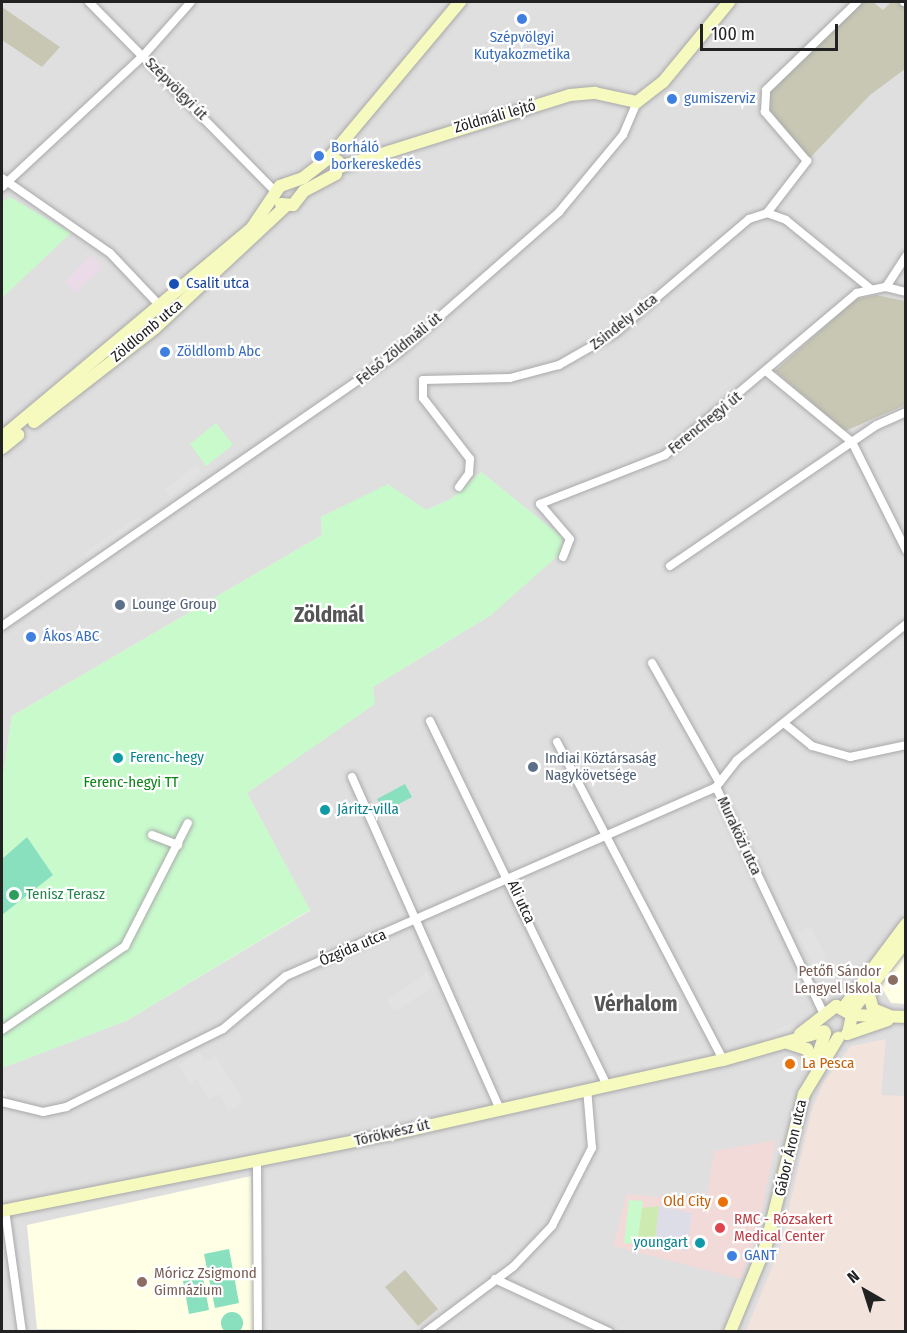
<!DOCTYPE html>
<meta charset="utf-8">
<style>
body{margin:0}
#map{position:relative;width:907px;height:1333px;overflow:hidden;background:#f2efe9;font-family:"Fira Sans Condensed",sans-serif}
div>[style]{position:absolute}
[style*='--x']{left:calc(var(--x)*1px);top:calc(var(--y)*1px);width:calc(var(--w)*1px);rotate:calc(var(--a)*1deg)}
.residential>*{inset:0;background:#e0dfdf}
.commercial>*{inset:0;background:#f2dad9}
.industrial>*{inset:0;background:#ebdbe8}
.education>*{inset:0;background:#ffffe5}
.military>*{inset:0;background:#f3e3dd}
.construction>*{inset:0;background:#c7c7b4}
.grass>*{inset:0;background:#cdebb0}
.park>*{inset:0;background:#c8facc}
.pitch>*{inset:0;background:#88e0be}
.round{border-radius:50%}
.parking>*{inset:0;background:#e2e2e2}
.plaza>*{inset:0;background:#dddde8}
.roads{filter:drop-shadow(0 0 2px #a9a9a9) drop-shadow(0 0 2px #a9a9a9)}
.street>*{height:8px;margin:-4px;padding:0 4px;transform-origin:4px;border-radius:4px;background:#fff}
.secondary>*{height:12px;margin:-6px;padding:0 6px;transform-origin:6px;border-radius:6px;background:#f7fabf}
.dots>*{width:16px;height:16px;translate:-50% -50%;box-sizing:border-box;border:3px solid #fff;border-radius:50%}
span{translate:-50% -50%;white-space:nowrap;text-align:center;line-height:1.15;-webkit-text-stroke:4.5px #fff;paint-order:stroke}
.shop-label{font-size:15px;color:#366cbe}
.left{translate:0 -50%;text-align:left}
.street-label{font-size:15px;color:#222}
.transit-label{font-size:15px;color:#164399}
.service-label{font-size:15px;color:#4e5e75}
.culture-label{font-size:15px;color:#0d838f}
.right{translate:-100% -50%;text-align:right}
.park-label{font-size:15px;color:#0c8416}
.leisure-label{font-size:15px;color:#27864d}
.education-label{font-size:15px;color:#785e54}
.food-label{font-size:15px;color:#c56008}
.health-label{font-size:15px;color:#be3a42}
.district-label{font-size:21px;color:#555;font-weight:700}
.frame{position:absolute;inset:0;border:3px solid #222;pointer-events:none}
.north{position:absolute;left:835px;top:1261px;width:60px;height:60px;-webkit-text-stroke:4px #fff;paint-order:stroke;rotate:321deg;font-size:16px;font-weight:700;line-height:24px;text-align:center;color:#222}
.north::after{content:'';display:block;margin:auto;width:21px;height:27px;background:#222;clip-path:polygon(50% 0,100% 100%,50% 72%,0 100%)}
.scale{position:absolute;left:700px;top:24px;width:138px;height:27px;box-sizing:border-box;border:3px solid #222;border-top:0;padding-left:8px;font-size:18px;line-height:21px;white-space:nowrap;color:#222;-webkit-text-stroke:4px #fff;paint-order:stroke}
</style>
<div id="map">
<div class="residential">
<i style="clip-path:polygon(2px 2px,905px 2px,905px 1331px,2px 1331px,2px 1102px,11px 1103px,2px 1088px,2px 1068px,126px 1021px,310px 911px,247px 793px,374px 704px,373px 687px,491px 615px,534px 515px,481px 472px,451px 499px,426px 510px,388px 485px,321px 517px,322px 535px,12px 716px,2px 783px)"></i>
</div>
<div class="commercial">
<i style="clip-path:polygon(776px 1140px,757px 1234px,741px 1279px,613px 1246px,627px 1194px,706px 1201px,714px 1151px)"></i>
</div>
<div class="industrial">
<i style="clip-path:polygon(92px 255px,103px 267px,75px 293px,65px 281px)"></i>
</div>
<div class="education">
<i style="clip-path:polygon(905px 952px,905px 1004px,891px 1003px,880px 985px)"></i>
<i style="clip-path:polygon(251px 1176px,255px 1331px,37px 1329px,27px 1225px)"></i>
</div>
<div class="military">
<i style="clip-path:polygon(886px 1039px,881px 1095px,905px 1096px,905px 1331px,746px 1331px,780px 1248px,811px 1112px,823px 1083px,851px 1046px)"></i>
</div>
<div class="construction">
<i style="clip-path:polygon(857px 2px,873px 2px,883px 10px,891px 2px,905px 2px,905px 69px,870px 95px,807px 161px,769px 119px,766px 90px)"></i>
<i style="clip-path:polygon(2px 7px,60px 47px,42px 67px,2px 40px)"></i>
<i style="clip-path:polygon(876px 295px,905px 301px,905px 405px,845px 431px,775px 371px,856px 299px)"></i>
<i style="clip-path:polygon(405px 1270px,438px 1309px,418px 1326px,385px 1287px)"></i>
</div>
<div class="grass">
<i style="clip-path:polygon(659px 1206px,655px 1241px,638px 1239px,642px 1208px)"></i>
</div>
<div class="park">
<i style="clip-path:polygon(10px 197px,71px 233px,2px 298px,2px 202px)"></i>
<i style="clip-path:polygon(216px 423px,233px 445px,206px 466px,190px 444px)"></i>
<i style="clip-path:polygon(481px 472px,562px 537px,562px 552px,491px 615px,373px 687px,375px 704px,247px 793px,310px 910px,126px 1021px,2px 1068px,2px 915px,53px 875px,27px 837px,2px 859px,2px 783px,12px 716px,322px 535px,321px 517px,388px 484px,426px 510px,451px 499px)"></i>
<i style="clip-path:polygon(629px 1200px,643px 1201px,637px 1244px,624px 1243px)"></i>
</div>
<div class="pitch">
<i style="clip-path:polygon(405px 784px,412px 797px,384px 812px,377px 799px)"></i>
<i style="clip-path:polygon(27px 837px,53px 875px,2px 915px,2px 859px)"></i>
<i style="clip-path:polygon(229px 1249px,239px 1303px,215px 1308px,204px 1254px)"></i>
<i style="clip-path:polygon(203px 1278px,209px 1310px,189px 1314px,183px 1281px)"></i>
<i class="round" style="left:221px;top:1312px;width:22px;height:22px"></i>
</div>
<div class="parking">
<i style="clip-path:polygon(196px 465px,201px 472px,170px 498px,164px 490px)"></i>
<i style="clip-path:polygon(139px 516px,142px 520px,89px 560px,84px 553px)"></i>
<i style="clip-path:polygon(810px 926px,827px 958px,814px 965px,797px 933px)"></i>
<i style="clip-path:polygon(427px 972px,434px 986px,394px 1012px,387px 1000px)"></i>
<i style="clip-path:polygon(792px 1023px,798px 1030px,767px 1043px,761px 1037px)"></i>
<i style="clip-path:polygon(707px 1050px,714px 1062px,650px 1076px,644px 1064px)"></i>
<i style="clip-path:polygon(199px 1052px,205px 1062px,216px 1056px,244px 1102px,229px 1111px,219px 1094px,209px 1099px,197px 1079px,189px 1084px,178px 1065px)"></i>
</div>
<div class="plaza">
<i style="clip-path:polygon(659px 1206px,692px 1213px,687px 1251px,655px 1244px)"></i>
</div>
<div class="roads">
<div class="street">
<i style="--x:89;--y:2;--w:267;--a:45.5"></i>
<i style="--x:904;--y:2;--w:2;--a:0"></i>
<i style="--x:2;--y:178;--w:131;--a:34.8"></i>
<i style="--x:110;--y:253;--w:76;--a:46.6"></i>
<i style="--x:2;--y:187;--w:192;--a:-42.9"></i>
<i style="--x:143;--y:56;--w:72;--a:-48.4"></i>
<i style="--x:767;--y:213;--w:66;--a:-52.4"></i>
<i style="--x:807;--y:161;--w:65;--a:-130.6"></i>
<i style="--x:765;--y:112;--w:22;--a:-87"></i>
<i style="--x:766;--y:90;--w:127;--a:-44"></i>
<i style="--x:886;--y:287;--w:37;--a:-57"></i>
<i style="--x:767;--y:372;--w:110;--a:39.5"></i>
<i style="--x:852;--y:442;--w:121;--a:63.4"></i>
<i style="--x:459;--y:487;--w:17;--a:-54"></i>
<i style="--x:469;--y:473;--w:14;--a:-86"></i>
<i style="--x:470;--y:459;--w:77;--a:-127.6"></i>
<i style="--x:423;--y:398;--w:18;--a:-90"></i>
<i style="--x:423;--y:380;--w:87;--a:-1.3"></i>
<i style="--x:510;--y:378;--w:51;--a:-14.9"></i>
<i style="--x:559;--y:365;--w:64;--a:-29.7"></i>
<i style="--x:615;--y:333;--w:176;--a:-40.4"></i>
<i style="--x:749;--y:219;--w:19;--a:-18"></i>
<i style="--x:767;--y:213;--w:20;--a:20"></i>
<i style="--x:786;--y:220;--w:109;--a:39.1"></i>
<i style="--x:563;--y:557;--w:19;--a:-69"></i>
<i style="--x:570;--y:539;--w:46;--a:-130.6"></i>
<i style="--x:540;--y:504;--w:134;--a:-21.4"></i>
<i style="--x:665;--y:455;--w:251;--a:-40.2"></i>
<i style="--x:857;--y:293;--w:30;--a:-12"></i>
<i style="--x:886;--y:287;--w:21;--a:14"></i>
<i style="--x:670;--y:566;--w:250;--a:-34.3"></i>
<i style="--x:877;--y:425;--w:32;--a:-24"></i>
<i style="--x:2;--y:626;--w:480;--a:-34.6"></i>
<i style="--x:397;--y:354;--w:215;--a:-41.2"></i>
<i style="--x:559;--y:212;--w:100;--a:-50.3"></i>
<i style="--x:623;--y:135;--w:36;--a:-67"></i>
<i style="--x:652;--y:663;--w:137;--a:60.6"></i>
<i style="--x:430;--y:721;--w:405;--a:64.1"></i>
<i style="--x:785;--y:724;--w:35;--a:39"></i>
<i style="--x:812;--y:746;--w:40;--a:16"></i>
<i style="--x:850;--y:757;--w:57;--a:-12.1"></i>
<i style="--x:557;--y:742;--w:359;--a:62.4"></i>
<i style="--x:352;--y:777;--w:363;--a:66"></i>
<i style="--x:716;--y:787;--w:251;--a:64.6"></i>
<i style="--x:716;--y:787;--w:34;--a:-52"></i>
<i style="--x:737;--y:760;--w:217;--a:-38.8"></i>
<i style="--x:152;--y:835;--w:28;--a:21"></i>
<i style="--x:2;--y:1030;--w:149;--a:-34.3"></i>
<i style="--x:125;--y:946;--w:138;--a:-62.9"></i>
<i style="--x:2;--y:1102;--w:42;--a:13.7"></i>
<i style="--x:43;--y:1112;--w:24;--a:-12"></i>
<i style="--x:66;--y:1107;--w:175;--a:-26.4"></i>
<i style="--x:223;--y:1029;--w:82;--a:-40.1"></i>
<i style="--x:286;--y:976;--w:470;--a:-23.7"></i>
<i style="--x:257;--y:1162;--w:170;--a:89.7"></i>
<i style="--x:5;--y:1210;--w:123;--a:82.1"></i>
<i style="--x:495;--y:1279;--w:126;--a:24.9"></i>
<i style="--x:426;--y:1332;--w:109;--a:-36.8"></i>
<i style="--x:513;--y:1267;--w:57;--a:-46.4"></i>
<i style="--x:552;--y:1226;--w:88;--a:-62.9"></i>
<i style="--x:592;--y:1148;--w:59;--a:-94.8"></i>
</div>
<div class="secondary">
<i style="--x:340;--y:167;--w:241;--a:-17.4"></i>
<i style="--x:570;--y:95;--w:25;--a:-5"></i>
<i style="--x:595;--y:93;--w:43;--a:12.1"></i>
<i style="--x:637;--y:102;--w:33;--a:-38"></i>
<i style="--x:663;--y:82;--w:104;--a:-50.5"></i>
<i style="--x:281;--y:204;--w:12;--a:5"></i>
<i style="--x:293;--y:205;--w:18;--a:-52"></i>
<i style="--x:304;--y:191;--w:36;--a:-28"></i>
<i style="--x:336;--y:174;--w:13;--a:-81"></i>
<i style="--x:34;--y:422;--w:153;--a:-37.8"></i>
<i style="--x:155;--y:328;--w:179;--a:-43"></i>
<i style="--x:2;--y:437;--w:324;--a:-39.9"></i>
<i style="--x:251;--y:229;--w:52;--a:-56"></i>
<i style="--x:280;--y:186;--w:24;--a:-19"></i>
<i style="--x:303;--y:178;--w:33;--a:-38"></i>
<i style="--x:329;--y:158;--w:204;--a:-50"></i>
<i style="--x:2;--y:448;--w:21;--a:-39"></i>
<i style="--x:867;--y:988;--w:22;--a:74"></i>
<i style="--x:873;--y:1009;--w:16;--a:22"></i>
<i style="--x:844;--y:1007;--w:104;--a:-53.2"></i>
<i style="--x:851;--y:1012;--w:90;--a:-52.2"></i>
<i style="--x:852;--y:1015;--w:54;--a:2.1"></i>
<i style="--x:800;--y:1034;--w:46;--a:-37.9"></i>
<i style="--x:836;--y:1006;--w:18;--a:29"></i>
<i style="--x:852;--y:1015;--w:19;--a:102"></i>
<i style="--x:847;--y:1034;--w:43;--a:-18.9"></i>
<i style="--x:788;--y:1043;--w:20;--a:18"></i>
<i style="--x:807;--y:1049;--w:19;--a:65"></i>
<i style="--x:815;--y:1064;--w:33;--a:-72"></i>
<i style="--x:2;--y:1211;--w:392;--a:-11.2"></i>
<i style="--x:387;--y:1135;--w:344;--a:-12.6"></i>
<i style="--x:723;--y:1060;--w:105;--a:-16"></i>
<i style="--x:730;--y:1332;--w:94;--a:-67.5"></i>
<i style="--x:766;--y:1245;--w:156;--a:-75.9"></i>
<i style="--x:804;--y:1094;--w:66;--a:-58.7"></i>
</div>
</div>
<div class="dots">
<i style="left:522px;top:19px;background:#3f7fe0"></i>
<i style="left:672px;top:99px;background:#3f7fe0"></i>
<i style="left:319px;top:156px;background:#3f7fe0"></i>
<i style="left:174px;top:284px;background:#1a4fb4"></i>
<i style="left:165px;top:352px;background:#3f7fe0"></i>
<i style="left:120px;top:605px;background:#5c6f8a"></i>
<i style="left:31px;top:637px;background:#3f7fe0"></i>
<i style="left:118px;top:758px;background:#0f9aa8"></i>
<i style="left:533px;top:767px;background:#5c6f8a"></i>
<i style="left:325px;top:810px;background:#0f9aa8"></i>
<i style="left:14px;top:895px;background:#2e9e5b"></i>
<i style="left:893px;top:980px;background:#8d6e63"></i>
<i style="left:790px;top:1064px;background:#e8710a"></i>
<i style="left:723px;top:1202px;background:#e8710a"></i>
<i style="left:720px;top:1228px;background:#e0444e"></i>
<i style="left:700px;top:1243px;background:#0f9aa8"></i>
<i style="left:732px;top:1256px;background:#3f7fe0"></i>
<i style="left:142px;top:1282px;background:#8d6e63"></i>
</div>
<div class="shop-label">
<span style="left:522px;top:46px">Szépvölgyi<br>Kutyakozmetika</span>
<span class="left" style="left:684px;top:99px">gumiszerviz</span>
<span class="left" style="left:331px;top:156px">Borháló<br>borkereskedés</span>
<span class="left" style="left:177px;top:352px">Zöldlomb Abc</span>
<span class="left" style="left:43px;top:637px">Ákos ABC</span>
<span class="left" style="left:744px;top:1256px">GANT</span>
</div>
<div class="street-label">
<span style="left:176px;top:89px;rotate:45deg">Szépvölgyi út</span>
<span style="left:495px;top:117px;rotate:-16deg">Zöldmáli lejtő</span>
<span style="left:624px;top:322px;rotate:-38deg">Zsindely utca</span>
<span style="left:147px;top:331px;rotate:-40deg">Zöldlomb utca</span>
<span style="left:399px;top:349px;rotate:-39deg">Felső Zöldmáli út</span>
<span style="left:705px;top:423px;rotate:-39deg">Ferenchegyi út</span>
<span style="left:739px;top:836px;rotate:65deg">Muraközi utca</span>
<span style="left:521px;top:902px;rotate:65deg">Ali utca</span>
<span style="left:353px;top:948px;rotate:-23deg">Őzgida utca</span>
<span style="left:392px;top:1133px;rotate:-13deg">Törökvész út</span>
<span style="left:791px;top:1148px;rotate:-77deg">Gábor Áron utca</span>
</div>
<div class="transit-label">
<span class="left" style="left:186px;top:284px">Csalit utca</span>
</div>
<div class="service-label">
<span class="left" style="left:132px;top:605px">Lounge Group</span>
<span class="left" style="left:545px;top:767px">Indiai Köztársaság<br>Nagykövetsége</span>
</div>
<div class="culture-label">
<span class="left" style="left:130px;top:758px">Ferenc-hegy</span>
<span class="left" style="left:337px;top:810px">Járitz-villa</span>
<span class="right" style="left:688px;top:1243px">youngart</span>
</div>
<div class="park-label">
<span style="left:131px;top:783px">Ferenc-hegyi TT</span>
</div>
<div class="leisure-label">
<span class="left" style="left:26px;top:895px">Tenisz Terasz</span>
</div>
<div class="education-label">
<span class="right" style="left:881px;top:980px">Petőfi Sándor<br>Lengyel Iskola</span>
<span class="left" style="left:154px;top:1282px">Móricz Zsigmond<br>Gimnázium</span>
</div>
<div class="food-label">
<span class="left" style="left:802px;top:1064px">La Pesca</span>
<span class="right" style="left:711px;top:1202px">Old City</span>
</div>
<div class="health-label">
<span class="left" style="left:734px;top:1228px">RMC - Rózsakert<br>Medical Center</span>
</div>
<div class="district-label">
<span style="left:329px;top:615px">Zöldmál</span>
<span style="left:636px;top:1004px">Vérhalom</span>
</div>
<div class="frame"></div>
<div class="north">N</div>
<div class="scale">100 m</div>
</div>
